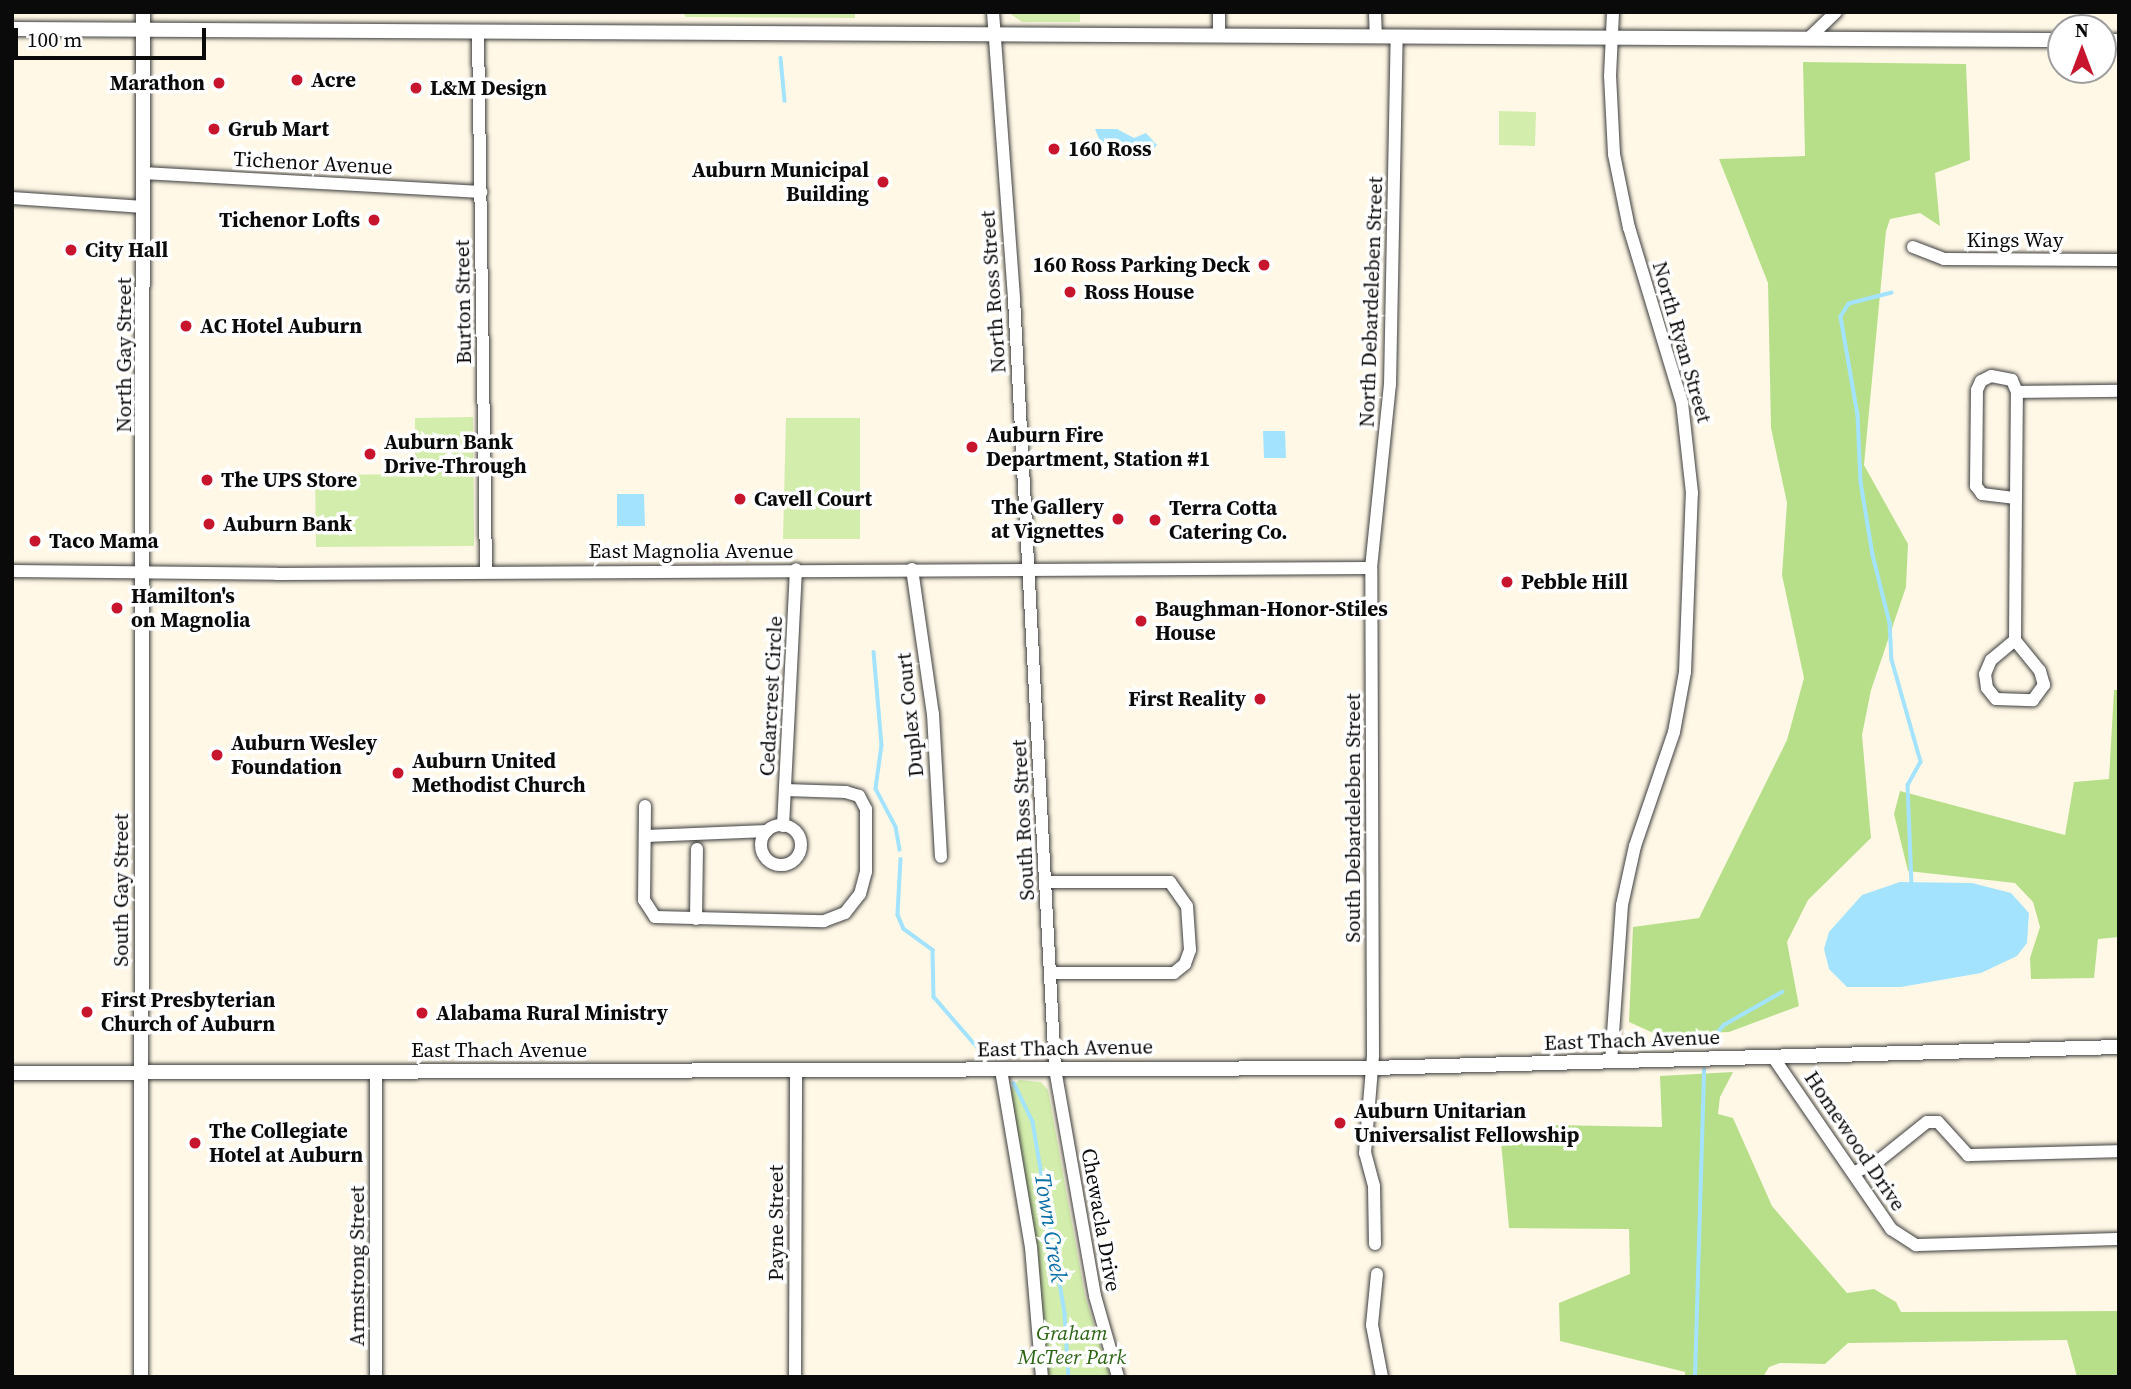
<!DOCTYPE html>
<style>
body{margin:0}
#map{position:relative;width:2131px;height:1389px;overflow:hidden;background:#fff8e6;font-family:"Source Serif 4",serif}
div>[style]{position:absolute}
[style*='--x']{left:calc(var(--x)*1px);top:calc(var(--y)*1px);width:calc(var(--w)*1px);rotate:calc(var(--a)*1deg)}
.green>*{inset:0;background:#d3edac}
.forest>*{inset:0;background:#b7df8a}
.water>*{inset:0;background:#a4e3fd}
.stream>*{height:3.5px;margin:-1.75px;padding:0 1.75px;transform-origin:1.75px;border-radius:1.75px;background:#a4e3fd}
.roads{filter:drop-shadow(0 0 2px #3d3d3d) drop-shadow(0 0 2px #3d3d3d)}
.minor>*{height:12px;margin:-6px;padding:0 6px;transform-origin:6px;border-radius:6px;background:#fff}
.minor>.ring{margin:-6px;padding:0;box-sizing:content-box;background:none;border:12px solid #fff;border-radius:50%}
.tertiary>*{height:14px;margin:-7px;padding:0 7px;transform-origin:7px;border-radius:7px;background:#fff}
.dots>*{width:19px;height:19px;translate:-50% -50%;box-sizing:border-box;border:4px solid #fff;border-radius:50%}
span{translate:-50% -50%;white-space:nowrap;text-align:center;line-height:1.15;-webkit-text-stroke:7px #fff;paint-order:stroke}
.poi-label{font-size:21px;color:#0a0a0a;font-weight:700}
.left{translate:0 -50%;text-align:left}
.right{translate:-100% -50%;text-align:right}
.street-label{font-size:21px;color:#0a0a0a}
.park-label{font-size:21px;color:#2c6615;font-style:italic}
.water-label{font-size:23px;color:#086ea6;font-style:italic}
.frame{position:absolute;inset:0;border:14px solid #0a0a0a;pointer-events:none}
.north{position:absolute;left:2047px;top:14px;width:70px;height:70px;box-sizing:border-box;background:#fff;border:2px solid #9d9d9d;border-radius:50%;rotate:0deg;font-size:19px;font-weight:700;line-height:28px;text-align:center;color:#0a0a0a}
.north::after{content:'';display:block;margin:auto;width:24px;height:32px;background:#c6152c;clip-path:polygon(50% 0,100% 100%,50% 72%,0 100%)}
.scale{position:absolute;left:14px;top:28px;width:192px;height:32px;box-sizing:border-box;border:4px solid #0a0a0a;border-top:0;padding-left:9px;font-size:21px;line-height:24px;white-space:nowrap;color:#0a0a0a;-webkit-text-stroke:5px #fff;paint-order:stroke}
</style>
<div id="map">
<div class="green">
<i style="clip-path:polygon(683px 12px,855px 12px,855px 18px,686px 17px)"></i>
<i style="clip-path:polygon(1008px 12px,1080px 12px,1080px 22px,1022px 22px)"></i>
<i style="clip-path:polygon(1499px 111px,1536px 112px,1535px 146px,1499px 145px)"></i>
<i style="clip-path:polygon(473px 417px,474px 546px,316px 547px,315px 475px,415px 474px,415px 418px)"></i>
<i style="clip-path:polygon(786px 418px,860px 418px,860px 539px,783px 539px)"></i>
<i style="clip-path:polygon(1019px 1080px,1041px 1082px,1048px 1090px,1085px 1296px,1110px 1377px,1049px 1377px,1036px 1247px,1008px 1091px)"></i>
</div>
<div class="forest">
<i style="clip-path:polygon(1803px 62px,1966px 64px,1970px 160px,1935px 173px,1940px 226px,1920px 213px,1890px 219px,1886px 231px,1864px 465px,1908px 544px,1906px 587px,1871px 690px,1862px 735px,1871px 838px,1808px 900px,1787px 942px,1799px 1006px,1729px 1032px,1658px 1035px,1629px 1022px,1633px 927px,1699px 918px,1787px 740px,1804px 678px,1782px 575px,1787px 503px,1771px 428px,1768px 283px,1719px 159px,1805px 156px)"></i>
<i style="clip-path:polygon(2114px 690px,2119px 690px,2119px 937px,2098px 939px,2094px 978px,2031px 979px,2030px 958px,2040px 927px,2033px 902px,2015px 883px,1908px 871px,1894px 814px,1900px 791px,2065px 835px,2074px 782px,2109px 779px)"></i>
<i style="clip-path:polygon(1733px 1072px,1720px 1097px,1718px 1114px,1733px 1118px,1772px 1206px,1847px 1293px,1874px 1289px,1896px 1302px,1901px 1312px,2119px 1311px,2119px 1377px,2077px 1377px,2067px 1340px,1848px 1343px,1825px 1364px,1780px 1363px,1769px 1367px,1763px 1377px,1685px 1377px,1685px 1372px,1560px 1341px,1559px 1303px,1630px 1274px,1629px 1229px,1509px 1228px,1501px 1142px,1553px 1144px,1551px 1125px,1662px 1127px,1660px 1076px)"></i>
</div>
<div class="water">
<i style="clip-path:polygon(1095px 129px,1117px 129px,1134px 138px,1146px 133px,1157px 145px,1147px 155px,1121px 159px,1111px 153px,1107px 143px,1100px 141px)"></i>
<i style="clip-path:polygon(1263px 431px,1285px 431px,1286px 458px,1264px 458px)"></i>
<i style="clip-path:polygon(617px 494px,644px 494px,645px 526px,617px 526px)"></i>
<i style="clip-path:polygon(1900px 882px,1972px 883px,2011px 893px,2029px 913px,2027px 943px,2017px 956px,1981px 973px,1901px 987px,1847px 987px,1829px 969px,1824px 949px,1829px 932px,1862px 895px)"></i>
</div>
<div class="stream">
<i style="--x:781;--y:58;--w:43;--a:84.7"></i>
<i style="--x:1892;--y:293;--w:44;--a:165.7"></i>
<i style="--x:1849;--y:304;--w:15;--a:122"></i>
<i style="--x:1841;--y:317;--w:99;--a:80.2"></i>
<i style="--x:1858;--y:415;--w:67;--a:87.4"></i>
<i style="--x:1861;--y:482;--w:74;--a:80.7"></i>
<i style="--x:1873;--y:555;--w:70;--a:76"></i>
<i style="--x:1890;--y:623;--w:37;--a:87"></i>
<i style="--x:1892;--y:660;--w:106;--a:74.1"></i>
<i style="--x:1921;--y:762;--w:26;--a:119"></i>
<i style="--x:1908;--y:785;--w:101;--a:87.7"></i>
<i style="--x:874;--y:652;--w:93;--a:85.1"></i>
<i style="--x:882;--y:745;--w:44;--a:97.8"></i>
<i style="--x:876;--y:789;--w:43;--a:62.2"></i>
<i style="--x:896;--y:827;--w:23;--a:80"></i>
<i style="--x:901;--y:859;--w:56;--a:93.1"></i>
<i style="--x:898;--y:915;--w:15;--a:67"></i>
<i style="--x:904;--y:929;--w:36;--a:36"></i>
<i style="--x:933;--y:950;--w:47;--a:88.8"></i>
<i style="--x:934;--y:997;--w:69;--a:49.1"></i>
<i style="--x:979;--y:1049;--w:12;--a:14"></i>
<i style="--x:1713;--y:1038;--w:17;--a:-50"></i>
<i style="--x:1724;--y:1025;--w:67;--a:-29.6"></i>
<i style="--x:1014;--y:1083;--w:43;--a:64"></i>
<i style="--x:1033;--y:1122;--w:195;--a:80.5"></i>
<i style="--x:1065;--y:1314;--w:63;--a:86.4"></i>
<i style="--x:1695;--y:1377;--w:307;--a:-88.3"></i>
</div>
<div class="roads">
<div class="minor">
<i style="--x:993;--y:12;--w:288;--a:85.8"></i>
<i style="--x:1014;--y:299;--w:771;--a:86.95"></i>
<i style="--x:1055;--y:1069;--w:230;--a:80"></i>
<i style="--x:1095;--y:1296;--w:84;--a:74.1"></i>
<i style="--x:1219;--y:12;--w:24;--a:90"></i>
<i style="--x:1375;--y:12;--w:24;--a:88"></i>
<i style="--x:478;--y:32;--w:540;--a:89.15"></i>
<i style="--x:1808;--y:39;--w:39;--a:-44"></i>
<i style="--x:143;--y:173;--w:339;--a:3.2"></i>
<i style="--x:12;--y:198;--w:132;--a:3.9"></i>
<i style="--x:1913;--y:247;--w:33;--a:21"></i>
<i style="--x:1944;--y:259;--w:175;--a:0.3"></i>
<i style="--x:2017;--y:392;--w:102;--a:-0.6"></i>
<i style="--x:912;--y:569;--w:147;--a:81.8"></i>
<i style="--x:933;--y:714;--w:143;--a:86.8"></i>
<i style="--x:12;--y:571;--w:265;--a:0.6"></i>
<i style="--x:277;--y:574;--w:1094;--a:-0.31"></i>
<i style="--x:2015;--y:640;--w:31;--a:140"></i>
<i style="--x:1991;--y:660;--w:15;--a:113"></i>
<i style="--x:1985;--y:674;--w:14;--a:82"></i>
<i style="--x:1987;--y:688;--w:14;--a:51"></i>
<i style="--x:1996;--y:699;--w:37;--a:2"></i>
<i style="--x:2033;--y:700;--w:19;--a:-54"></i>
<i style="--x:2044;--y:685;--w:15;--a:-106"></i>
<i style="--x:2040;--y:671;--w:40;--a:-129"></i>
<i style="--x:2015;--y:640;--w:142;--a:-89.6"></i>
<i style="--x:2016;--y:498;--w:106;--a:-89.5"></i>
<i style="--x:2017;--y:392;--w:13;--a:-113"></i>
<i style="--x:2012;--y:380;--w:21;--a:-169"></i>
<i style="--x:1991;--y:376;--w:11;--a:153"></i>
<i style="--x:1981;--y:381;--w:10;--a:114"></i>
<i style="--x:1977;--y:390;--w:96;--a:90.6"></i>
<i style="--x:1976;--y:486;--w:10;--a:53"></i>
<i style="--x:1982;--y:494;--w:34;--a:7"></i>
<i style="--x:645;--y:806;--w:94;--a:90.6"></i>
<i style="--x:644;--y:900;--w:20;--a:57"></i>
<i style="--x:655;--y:917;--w:169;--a:1.4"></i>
<i style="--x:824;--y:921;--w:22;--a:-21"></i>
<i style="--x:845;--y:913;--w:24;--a:-52"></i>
<i style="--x:860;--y:894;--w:23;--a:-75"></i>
<i style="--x:866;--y:872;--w:63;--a:-90"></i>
<i style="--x:866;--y:809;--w:15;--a:-118"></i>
<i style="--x:859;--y:796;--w:14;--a:-163"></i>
<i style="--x:846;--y:792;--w:61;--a:-178.1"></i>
<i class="ring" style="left:761px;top:825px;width:28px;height:28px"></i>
<i style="--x:783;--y:826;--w:257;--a:-87.1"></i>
<i style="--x:646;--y:836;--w:121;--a:-2.4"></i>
<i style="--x:1047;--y:882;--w:123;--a:0"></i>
<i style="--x:1170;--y:882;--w:29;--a:55"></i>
<i style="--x:1187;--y:906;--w:44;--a:86.1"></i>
<i style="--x:1190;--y:950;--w:15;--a:110"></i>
<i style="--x:1185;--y:964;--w:14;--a:141"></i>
<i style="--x:1174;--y:973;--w:124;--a:180"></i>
<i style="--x:696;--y:919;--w:70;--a:-89.2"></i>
<i style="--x:1773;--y:1057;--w:209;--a:55.5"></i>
<i style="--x:1891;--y:1229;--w:30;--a:33"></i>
<i style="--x:1916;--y:1245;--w:203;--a:-1.7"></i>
<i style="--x:1611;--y:1062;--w:157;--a:-86"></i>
<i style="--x:1622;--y:905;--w:60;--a:-77.6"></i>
<i style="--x:1635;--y:846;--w:120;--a:-71.1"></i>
<i style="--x:1674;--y:732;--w:61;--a:-79.6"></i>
<i style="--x:1685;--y:672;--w:179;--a:-87.8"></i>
<i style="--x:1692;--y:493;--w:91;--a:-96.3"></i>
<i style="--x:1682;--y:403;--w:183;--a:-106.8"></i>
<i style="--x:1629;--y:228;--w:76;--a:-101.5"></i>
<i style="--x:1614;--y:154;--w:78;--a:-92.9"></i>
<i style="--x:1610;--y:76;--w:64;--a:-87.3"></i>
<i style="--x:1001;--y:1070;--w:180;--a:80.4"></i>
<i style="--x:1031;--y:1247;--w:130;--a:85.2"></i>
<i style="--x:1853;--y:1173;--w:26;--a:-25"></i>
<i style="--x:1877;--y:1162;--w:64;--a:-38.7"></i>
<i style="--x:1927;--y:1122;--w:11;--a:0"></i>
<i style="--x:1938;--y:1122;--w:45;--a:47.7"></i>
<i style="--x:1968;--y:1155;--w:151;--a:-1.5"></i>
<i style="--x:1375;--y:1244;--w:58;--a:-91"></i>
<i style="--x:1374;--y:1186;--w:34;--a:-105"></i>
<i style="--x:1365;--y:1153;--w:98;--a:-85.3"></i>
<i style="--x:1373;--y:1055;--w:487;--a:-90.2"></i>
<i style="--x:1371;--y:568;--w:184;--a:-84.1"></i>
<i style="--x:1390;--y:385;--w:349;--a:-88.9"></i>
<i style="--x:1377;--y:1274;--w:51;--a:95.6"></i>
<i style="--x:1372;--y:1325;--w:53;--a:79.1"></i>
<i style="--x:376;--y:1377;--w:305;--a:-90"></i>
<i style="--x:795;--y:1377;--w:307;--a:-89.8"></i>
</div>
<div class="tertiary">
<i style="--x:12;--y:29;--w:2049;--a:0.31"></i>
<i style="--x:2103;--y:41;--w:16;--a:0"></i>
<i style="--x:12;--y:1073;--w:1360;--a:-0.21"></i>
<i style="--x:1372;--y:1068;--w:747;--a:-1.61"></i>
<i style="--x:141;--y:1377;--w:1365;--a:-89.92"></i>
</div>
</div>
<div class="dots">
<i style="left:297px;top:80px;background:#c6152c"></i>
<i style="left:219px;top:83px;background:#c6152c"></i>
<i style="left:416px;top:88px;background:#c6152c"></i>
<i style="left:214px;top:129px;background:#c6152c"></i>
<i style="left:1054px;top:149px;background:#c6152c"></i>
<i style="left:883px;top:182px;background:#c6152c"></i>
<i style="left:374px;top:220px;background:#c6152c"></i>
<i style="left:71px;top:250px;background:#c6152c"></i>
<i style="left:1264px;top:265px;background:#c6152c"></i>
<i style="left:1070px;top:292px;background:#c6152c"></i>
<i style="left:186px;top:326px;background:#c6152c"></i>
<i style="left:972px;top:447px;background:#c6152c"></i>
<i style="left:370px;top:454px;background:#c6152c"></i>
<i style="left:207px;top:480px;background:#c6152c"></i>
<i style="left:740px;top:499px;background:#c6152c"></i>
<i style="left:1118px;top:519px;background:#c6152c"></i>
<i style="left:1155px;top:520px;background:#c6152c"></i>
<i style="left:209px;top:524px;background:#c6152c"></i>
<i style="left:35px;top:541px;background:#c6152c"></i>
<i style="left:1507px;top:582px;background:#c6152c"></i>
<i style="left:117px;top:608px;background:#c6152c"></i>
<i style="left:1141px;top:621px;background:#c6152c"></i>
<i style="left:1260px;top:699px;background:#c6152c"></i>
<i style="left:217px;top:755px;background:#c6152c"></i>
<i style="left:398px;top:773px;background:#c6152c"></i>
<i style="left:87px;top:1012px;background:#c6152c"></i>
<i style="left:422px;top:1013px;background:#c6152c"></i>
<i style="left:1340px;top:1123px;background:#c6152c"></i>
<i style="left:195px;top:1143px;background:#c6152c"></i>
</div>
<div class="poi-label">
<span class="left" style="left:311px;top:80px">Acre</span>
<span class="right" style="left:205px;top:83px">Marathon</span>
<span class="left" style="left:430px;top:88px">L&amp;M Design</span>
<span class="left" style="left:228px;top:129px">Grub Mart</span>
<span class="left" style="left:1068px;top:149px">160 Ross</span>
<span class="right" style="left:869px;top:182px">Auburn Municipal<br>Building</span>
<span class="right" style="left:360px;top:220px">Tichenor Lofts</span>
<span class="left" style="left:85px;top:250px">City Hall</span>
<span class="right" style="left:1250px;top:265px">160 Ross Parking Deck</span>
<span class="left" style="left:1084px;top:292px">Ross House</span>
<span class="left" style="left:200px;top:326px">AC Hotel Auburn</span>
<span class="left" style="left:986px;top:447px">Auburn Fire<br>Department, Station #1</span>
<span class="left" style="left:384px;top:454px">Auburn Bank<br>Drive-Through</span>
<span class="left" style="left:221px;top:480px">The UPS Store</span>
<span class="left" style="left:754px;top:499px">Cavell Court</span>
<span class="right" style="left:1104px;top:519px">The Gallery<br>at Vignettes</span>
<span class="left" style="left:1169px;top:520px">Terra Cotta<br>Catering Co.</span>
<span class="left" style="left:223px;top:524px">Auburn Bank</span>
<span class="left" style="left:49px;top:541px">Taco Mama</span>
<span class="left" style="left:1521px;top:582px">Pebble Hill</span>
<span class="left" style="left:131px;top:608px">Hamilton's<br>on Magnolia</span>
<span class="left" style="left:1155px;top:621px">Baughman-Honor-Stiles<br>House</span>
<span class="right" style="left:1246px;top:699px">First Reality</span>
<span class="left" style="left:231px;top:755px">Auburn Wesley<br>Foundation</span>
<span class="left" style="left:412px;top:773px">Auburn United<br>Methodist Church</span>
<span class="left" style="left:101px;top:1012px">First Presbyterian<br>Church of Auburn</span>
<span class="left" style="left:436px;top:1013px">Alabama Rural Ministry</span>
<span class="left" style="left:1354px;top:1123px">Auburn Unitarian<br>Universalist Fellowship</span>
<span class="left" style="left:209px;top:1143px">The Collegiate<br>Hotel at Auburn</span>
</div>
<div class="street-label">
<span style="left:313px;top:163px;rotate:3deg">Tichenor Avenue</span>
<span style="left:2015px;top:240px">Kings Way</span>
<span style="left:993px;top:292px;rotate:-94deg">North Ross Street</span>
<span style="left:463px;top:302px;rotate:-91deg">Burton Street</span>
<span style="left:1371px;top:302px;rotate:-88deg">North Debardeleben Street</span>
<span style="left:1682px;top:342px;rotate:74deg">North Ryan Street</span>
<span style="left:124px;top:355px;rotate:-90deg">North Gay Street</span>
<span style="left:691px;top:551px">East Magnolia Avenue</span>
<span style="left:771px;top:696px;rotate:-87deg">Cedarcrest Circle</span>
<span style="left:910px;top:715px;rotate:-96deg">Duplex Court</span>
<span style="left:1353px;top:818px;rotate:-90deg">South Debardeleben Street</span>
<span style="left:1023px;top:820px;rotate:-93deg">South Ross Street</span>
<span style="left:121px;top:890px;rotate:-90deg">South Gay Street</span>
<span style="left:1632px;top:1040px;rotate:-2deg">East Thach Avenue</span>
<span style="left:1065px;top:1048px;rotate:-1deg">East Thach Avenue</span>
<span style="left:499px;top:1050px">East Thach Avenue</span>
<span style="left:1855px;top:1141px;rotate:56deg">Homewood Drive</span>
<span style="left:1101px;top:1220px;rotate:80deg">Chewacla Drive</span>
<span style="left:776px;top:1223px;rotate:-90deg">Payne Street</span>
<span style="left:357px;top:1266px;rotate:-90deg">Armstrong Street</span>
</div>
<div class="park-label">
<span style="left:1072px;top:1345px">Graham<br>McTeer Park</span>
</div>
<div class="water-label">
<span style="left:1051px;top:1228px;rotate:81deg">Town Creek</span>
</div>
<div class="frame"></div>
<div class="north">N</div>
<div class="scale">100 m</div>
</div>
